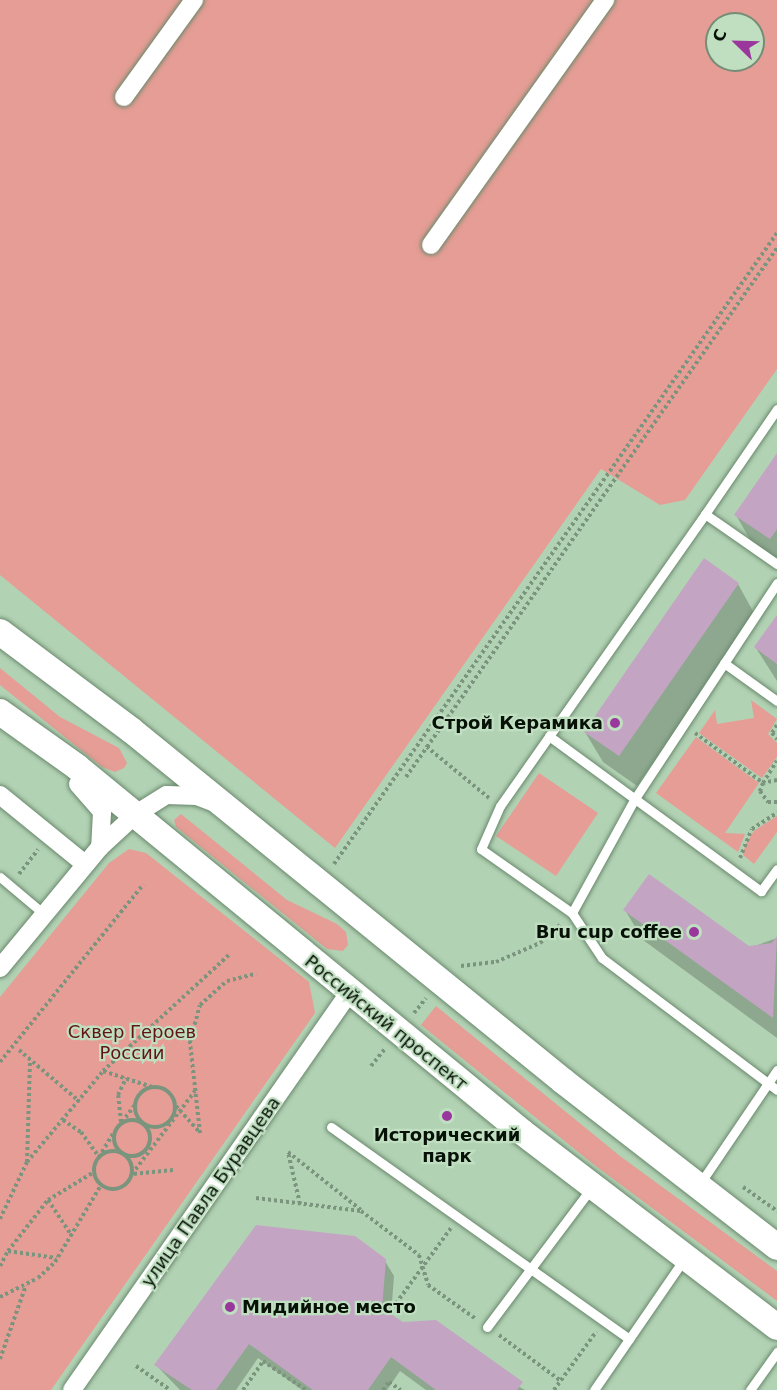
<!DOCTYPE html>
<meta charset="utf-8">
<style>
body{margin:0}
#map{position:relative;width:777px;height:1390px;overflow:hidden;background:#b2d2b4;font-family:"DejaVu Sans",sans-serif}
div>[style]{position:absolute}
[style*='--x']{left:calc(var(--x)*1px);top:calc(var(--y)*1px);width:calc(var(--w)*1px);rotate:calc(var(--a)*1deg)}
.green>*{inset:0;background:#e59d95}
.shadow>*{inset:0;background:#0003}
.building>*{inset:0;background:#c3a5c3}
.path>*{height:4px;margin-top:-2px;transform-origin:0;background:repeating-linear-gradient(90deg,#7b947d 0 3px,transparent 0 6px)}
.path>.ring{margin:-2px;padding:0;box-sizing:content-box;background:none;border:4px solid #7b947d;border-radius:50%}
.roads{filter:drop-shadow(0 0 2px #6a886c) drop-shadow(0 0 2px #6a886c)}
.lane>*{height:9px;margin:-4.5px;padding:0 4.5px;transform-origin:4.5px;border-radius:4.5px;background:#fff}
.street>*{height:18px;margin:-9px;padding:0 9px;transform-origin:9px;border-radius:9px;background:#fff}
.secondary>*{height:26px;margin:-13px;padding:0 13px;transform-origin:13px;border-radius:13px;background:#fff}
.dots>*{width:16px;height:16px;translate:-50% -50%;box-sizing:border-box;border:3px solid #bfdfc0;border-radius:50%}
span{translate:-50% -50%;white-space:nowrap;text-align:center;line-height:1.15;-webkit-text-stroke:4.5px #bfdfc0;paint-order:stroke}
.poi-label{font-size:18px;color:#071107;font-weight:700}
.right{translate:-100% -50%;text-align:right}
.left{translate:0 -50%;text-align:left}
.street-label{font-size:18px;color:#071107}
.park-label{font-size:18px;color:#621413}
.north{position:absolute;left:705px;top:12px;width:60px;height:60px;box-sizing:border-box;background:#bfdfc0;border:2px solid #758d76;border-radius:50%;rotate:293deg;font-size:16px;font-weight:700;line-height:24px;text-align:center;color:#071107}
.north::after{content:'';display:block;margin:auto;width:21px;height:27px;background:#9a379d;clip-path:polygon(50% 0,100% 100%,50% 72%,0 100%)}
</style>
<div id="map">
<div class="green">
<i style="clip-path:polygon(evenodd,0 0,777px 0,777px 369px,685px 500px,660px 505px,601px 469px,335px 848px,0 575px,0 0,717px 24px,753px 24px,753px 60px,717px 60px,717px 24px)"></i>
<i style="clip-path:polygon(0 668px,60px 717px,119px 748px,127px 763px,124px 768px,115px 772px,102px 767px,0 685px)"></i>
<i style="clip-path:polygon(751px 700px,777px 719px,768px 734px,777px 743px,777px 757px,762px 778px,699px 733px,715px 710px,717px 724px,754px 718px)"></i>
<i style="clip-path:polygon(696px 737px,759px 783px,725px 833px,745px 834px,738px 852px,656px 793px)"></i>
<i style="clip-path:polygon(539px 773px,598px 813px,556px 876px,496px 836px)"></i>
<i style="clip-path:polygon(181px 814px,287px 900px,337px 924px,346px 932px,348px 945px,343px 951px,327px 949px,176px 827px,174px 820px)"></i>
<i style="clip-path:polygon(777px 816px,777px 832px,754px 864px,743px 855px,745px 845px,754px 831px)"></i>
<i style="clip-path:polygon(129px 849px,146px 853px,309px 982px,315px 1013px,51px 1390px,0 1390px,0 997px,109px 863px)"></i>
<i style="clip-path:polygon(436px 1006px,620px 1156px,777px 1271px,777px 1301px,593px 1164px,421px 1025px)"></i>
</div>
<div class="shadow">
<i style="clip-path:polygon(777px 455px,777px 561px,753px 545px,736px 515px)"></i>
<i style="clip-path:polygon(738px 584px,755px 615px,637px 786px,603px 762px,585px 732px)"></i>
<i style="clip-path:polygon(777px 618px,777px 681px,756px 648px)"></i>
<i style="clip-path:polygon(625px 910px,749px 948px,777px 938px,777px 1038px,643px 940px)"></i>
<i style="clip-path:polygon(385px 1261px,394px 1276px,391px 1316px,525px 1390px,426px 1390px,400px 1371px,387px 1390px,302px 1390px,258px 1358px,236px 1390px,180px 1390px,156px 1365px)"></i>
</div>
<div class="building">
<i style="clip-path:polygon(777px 453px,777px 529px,770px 539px,734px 515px)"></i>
<i style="clip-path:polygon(704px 558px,739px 583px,619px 756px,584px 732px)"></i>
<i style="clip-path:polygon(777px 615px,777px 664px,754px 647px)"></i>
<i style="clip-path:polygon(649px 874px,749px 946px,772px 943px,777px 936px,773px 1018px,623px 910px)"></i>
<i style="clip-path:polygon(256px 1225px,355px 1236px,386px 1259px,382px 1308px,403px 1322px,436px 1320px,523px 1382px,517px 1390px,436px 1390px,391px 1357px,368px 1390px,313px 1390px,249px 1344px,216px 1390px,192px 1390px,154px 1365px)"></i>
</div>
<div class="path">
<i style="--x:777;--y:725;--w:9;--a:122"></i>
<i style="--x:772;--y:733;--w:8;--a:50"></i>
<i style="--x:695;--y:733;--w:84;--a:36.3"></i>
<i style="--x:763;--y:783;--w:26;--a:-58"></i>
<i style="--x:406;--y:777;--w:37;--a:-55"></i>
<i style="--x:777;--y:780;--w:14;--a:168"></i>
<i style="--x:763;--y:783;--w:9;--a:111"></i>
<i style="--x:760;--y:791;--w:14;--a:54"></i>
<i style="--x:768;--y:802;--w:9;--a:0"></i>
<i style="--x:489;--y:798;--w:80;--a:-140.6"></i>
<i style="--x:427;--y:747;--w:610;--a:-54.95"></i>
<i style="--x:740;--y:858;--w:31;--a:-68"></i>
<i style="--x:752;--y:829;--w:30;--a:-33"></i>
<i style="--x:334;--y:864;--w:771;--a:-54.93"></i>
<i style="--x:19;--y:874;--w:31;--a:-52"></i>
<i style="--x:461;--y:966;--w:35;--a:-7"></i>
<i style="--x:496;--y:962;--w:48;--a:-23.4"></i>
<i style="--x:540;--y:943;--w:28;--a:-42"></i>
<i style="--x:414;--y:1013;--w:19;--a:-51"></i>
<i style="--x:19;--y:1050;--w:79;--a:40.4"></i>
<i style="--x:0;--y:1062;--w:228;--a:-51.1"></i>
<i style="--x:371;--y:1066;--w:22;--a:-51"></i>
<i class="ring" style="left:135px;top:1087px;width:36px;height:36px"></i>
<i style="--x:152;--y:1087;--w:52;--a:-161.9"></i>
<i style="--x:103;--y:1071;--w:173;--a:-42.7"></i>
<i style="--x:176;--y:1106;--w:36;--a:48"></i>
<i style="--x:200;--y:1133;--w:92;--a:-96.3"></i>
<i style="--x:190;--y:1042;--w:38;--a:-75"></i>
<i style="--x:200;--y:1005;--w:36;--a:-42"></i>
<i style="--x:227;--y:981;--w:30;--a:-14"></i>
<i class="ring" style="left:114px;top:1120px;width:32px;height:32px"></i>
<i style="--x:63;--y:1120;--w:22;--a:34"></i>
<i style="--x:81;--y:1132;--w:31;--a:54"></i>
<i style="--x:99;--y:1157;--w:27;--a:-59"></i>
<i style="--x:121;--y:1122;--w:27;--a:-96"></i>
<i style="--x:118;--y:1095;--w:19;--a:-65"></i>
<i style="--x:122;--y:1122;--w:21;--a:-53"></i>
<i class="ring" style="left:94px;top:1151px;width:34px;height:34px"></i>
<i style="--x:27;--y:1162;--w:99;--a:-88.3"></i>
<i style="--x:173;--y:1170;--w:41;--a:174.4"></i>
<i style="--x:132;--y:1174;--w:104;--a:-52.8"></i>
<i style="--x:743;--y:1187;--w:42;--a:35.2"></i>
<i style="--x:256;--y:1198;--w:106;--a:7.1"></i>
<i style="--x:361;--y:1211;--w:73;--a:37.2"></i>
<i style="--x:419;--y:1255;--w:31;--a:73"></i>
<i style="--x:428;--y:1285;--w:59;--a:35.3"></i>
<i style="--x:48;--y:1200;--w:43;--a:56.3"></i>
<i style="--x:300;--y:1204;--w:53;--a:-103"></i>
<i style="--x:288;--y:1152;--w:93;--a:38.5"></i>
<i style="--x:0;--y:1219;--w:63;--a:-64.7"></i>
<i style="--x:27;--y:1162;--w:119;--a:-50.1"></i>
<i style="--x:8;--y:1251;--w:65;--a:-51.9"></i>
<i style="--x:48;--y:1200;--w:54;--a:-31.3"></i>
<i style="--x:0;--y:1266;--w:17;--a:-62"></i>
<i style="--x:8;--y:1251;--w:49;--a:8.1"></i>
<i style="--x:0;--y:1297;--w:42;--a:-26.6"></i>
<i style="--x:38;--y:1278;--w:23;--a:-43"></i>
<i style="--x:55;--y:1262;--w:90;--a:-59.1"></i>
<i style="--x:389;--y:1313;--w:105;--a:-53.9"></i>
<i style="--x:499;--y:1335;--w:77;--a:36.6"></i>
<i style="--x:0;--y:1359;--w:78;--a:-70.6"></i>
<i style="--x:136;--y:1366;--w:42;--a:35.2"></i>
<i style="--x:243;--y:1390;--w:35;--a:-55"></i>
<i style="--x:263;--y:1361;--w:52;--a:34"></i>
<i style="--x:383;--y:1390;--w:10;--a:-53"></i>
<i style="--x:389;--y:1382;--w:14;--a:34"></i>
<i style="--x:554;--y:1390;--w:72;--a:-54.1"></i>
</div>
<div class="roads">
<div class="lane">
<i style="--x:777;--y:409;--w:127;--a:124.4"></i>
<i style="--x:705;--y:514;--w:88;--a:34.8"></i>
<i style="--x:777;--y:583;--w:260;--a:123.4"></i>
<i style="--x:634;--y:800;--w:129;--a:118.8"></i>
<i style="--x:572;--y:913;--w:54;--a:56.3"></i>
<i style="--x:602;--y:958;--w:219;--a:37"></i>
<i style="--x:724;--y:663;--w:65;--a:35.6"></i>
<i style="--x:549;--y:736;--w:263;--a:36.2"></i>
<i style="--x:761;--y:891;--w:27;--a:-54"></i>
<i style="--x:0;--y:877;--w:57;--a:40.1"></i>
<i style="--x:572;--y:913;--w:111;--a:-144.9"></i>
<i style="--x:481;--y:849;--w:47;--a:-66.2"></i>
<i style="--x:500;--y:806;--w:357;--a:-54.9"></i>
<i style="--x:331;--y:1127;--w:366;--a:35.4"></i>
<i style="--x:699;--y:1185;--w:139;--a:-55.9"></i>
<i style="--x:487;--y:1327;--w:175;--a:-53.1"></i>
<i style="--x:594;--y:1390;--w:159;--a:-55.5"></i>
<i style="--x:750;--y:1390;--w:47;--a:-54.6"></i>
</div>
<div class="street">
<i style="--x:124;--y:97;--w:120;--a:-54.2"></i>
<i style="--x:431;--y:245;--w:301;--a:-54.6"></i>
<i style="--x:78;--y:784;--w:37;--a:49"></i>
<i style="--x:102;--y:812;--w:35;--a:93"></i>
<i style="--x:0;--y:795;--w:109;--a:39.1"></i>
<i style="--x:0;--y:968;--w:157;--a:-50.4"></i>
<i style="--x:100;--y:847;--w:49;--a:-42.5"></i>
<i style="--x:136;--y:814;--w:36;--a:-32"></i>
<i style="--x:167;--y:795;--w:30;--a:2"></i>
<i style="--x:197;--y:796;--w:19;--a:21"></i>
<i style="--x:72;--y:1390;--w:484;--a:-55.1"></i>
</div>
<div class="secondary">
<i style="--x:0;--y:632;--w:164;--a:36.8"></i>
<i style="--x:131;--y:730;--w:557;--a:39.09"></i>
<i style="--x:563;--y:1081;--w:271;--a:37.8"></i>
<i style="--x:0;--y:712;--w:95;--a:35.5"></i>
<i style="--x:77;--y:767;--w:576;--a:39.36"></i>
<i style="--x:522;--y:1132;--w:321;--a:37.4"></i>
</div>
</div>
<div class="dots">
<i style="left:615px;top:723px;background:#9a379d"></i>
<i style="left:694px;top:932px;background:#9a379d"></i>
<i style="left:447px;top:1116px;background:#9a379d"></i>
<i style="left:230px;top:1307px;background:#9a379d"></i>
</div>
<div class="poi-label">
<span class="right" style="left:603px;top:723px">Строй Керамика</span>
<span class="right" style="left:682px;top:932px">Bru cup coffee</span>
<span style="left:447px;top:1146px">Исторический<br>парк</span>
<span class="left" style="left:242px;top:1307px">Мидийное место</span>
</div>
<div class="street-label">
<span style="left:386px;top:1023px;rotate:39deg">Российский проспект</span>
<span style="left:211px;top:1192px;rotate:-55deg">улица Павла Буравцева</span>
</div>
<div class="park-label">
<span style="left:132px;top:1043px">Сквер Героев<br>России</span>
</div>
<div class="north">С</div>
</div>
